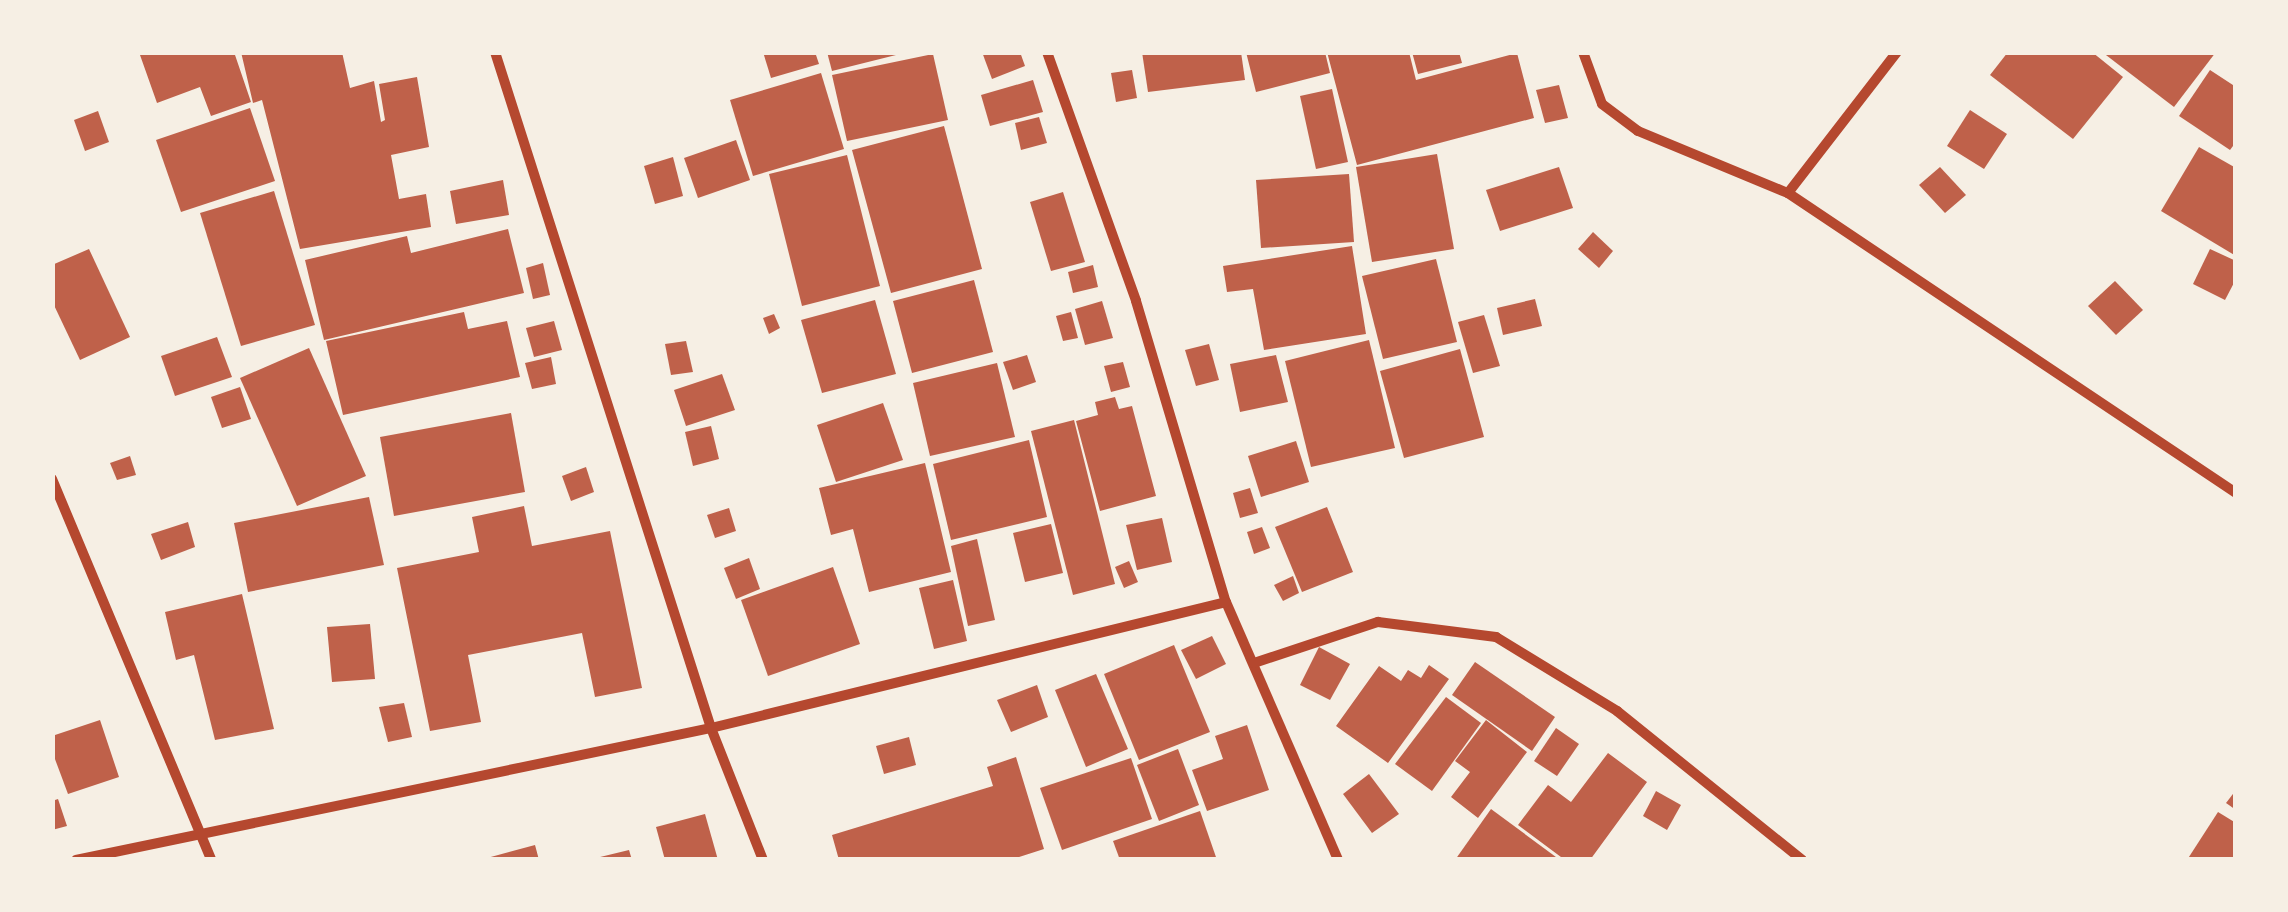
<!DOCTYPE html>
<style>
body{margin:0}
#map{position:relative;width:2288px;height:912px;overflow:hidden;background:#f6efe4;font-family:Signika,sans-serif}
div>[style]{position:absolute}
[style*='--x']{left:calc(var(--x)*1px);top:calc(var(--y)*1px);width:calc(var(--w)*1px);rotate:calc(var(--a)*1deg)}
.building>*{inset:0;background:#bf614a}
.minor>*{height:10px;margin:-5px;padding:0 5px;transform-origin:5px;border-radius:5px;background:#b5482f}
span{translate:-50% -50%;white-space:nowrap;text-align:center;line-height:1.15;-webkit-text-stroke:10px #f6efe4;paint-order:stroke}
.frame{position:absolute;inset:0;border:55px solid #f6efe4;pointer-events:none}
</style>
<div id="map">
<div class="building">
<i style="clip-path:polygon(148px 52px,234px 52px,251px 102px,211px 116px,200px 87px,157px 103px,140px 55px)"></i>
<i style="clip-path:polygon(241px 52px,342px 52px,350px 88px,374px 81px,381px 122px,385px 120px,379px 84px,417px 77px,429px 147px,391px 155px,399px 199px,426px 194px,431px 227px,300px 249px,262px 100px,253px 103px)"></i>
<i style="clip-path:polygon(763px 52px,815px 52px,819px 64px,771px 78px)"></i>
<i style="clip-path:polygon(827px 52px,899px 52px,900px 54px,832px 71px)"></i>
<i style="clip-path:polygon(982px 52px,1020px 52px,1025px 66px,992px 79px)"></i>
<i style="clip-path:polygon(1142px 52px,1241px 52px,1245px 80px,1148px 92px)"></i>
<i style="clip-path:polygon(1246px 52px,1325px 52px,1330px 73px,1256px 92px)"></i>
<i style="clip-path:polygon(1327px 52px,1409px 52px,1416px 80px,1517px 53px,1534px 118px,1357px 165px)"></i>
<i style="clip-path:polygon(1412px 52px,1459px 52px,1462px 63px,1418px 74px)"></i>
<i style="clip-path:polygon(2008px 52px,2092px 52px,2123px 77px,2073px 139px,1990px 75px)"></i>
<i style="clip-path:polygon(2102px 52px,2216px 52px,2174px 107px)"></i>
<i style="clip-path:polygon(933px 54px,948px 120px,847px 141px,832px 75px)"></i>
<i style="clip-path:polygon(1132px 70px,1137px 98px,1116px 102px,1111px 73px)"></i>
<i style="clip-path:polygon(2210px 70px,2236px 87px,2236px 142px,2230px 150px,2179px 116px)"></i>
<i style="clip-path:polygon(821px 73px,844px 149px,753px 176px,730px 100px)"></i>
<i style="clip-path:polygon(1033px 80px,1043px 112px,990px 126px,981px 95px)"></i>
<i style="clip-path:polygon(1559px 85px,1568px 118px,1545px 123px,1536px 90px)"></i>
<i style="clip-path:polygon(1332px 89px,1348px 162px,1316px 169px,1300px 96px)"></i>
<i style="clip-path:polygon(250px 108px,275px 181px,181px 212px,156px 140px)"></i>
<i style="clip-path:polygon(1970px 110px,2007px 134px,1984px 169px,1947px 146px)"></i>
<i style="clip-path:polygon(98px 111px,109px 142px,85px 151px,74px 120px)"></i>
<i style="clip-path:polygon(1039px 117px,1047px 143px,1021px 150px,1015px 123px)"></i>
<i style="clip-path:polygon(944px 126px,982px 269px,891px 293px,852px 150px)"></i>
<i style="clip-path:polygon(736px 140px,750px 180px,698px 198px,684px 158px)"></i>
<i style="clip-path:polygon(2199px 147px,2236px 168px,2236px 256px,2161px 211px)"></i>
<i style="clip-path:polygon(1437px 154px,1454px 249px,1372px 262px,1356px 167px)"></i>
<i style="clip-path:polygon(847px 155px,880px 286px,802px 306px,769px 174px)"></i>
<i style="clip-path:polygon(673px 157px,683px 196px,655px 204px,644px 166px)"></i>
<i style="clip-path:polygon(1559px 167px,1573px 208px,1500px 231px,1486px 190px)"></i>
<i style="clip-path:polygon(1940px 167px,1966px 195px,1945px 213px,1919px 185px)"></i>
<i style="clip-path:polygon(1349px 174px,1354px 242px,1261px 248px,1256px 180px)"></i>
<i style="clip-path:polygon(503px 180px,509px 215px,456px 224px,450px 191px)"></i>
<i style="clip-path:polygon(274px 191px,315px 325px,241px 346px,200px 213px)"></i>
<i style="clip-path:polygon(1063px 192px,1085px 262px,1051px 271px,1030px 202px)"></i>
<i style="clip-path:polygon(508px 229px,524px 293px,324px 340px,305px 260px,407px 236px,411px 253px)"></i>
<i style="clip-path:polygon(1593px 232px,1613px 251px,1599px 268px,1578px 249px)"></i>
<i style="clip-path:polygon(1352px 246px,1366px 334px,1264px 350px,1253px 289px,1227px 292px,1223px 266px)"></i>
<i style="clip-path:polygon(89px 249px,130px 337px,80px 360px,52px 301px,52px 265px)"></i>
<i style="clip-path:polygon(2210px 249px,2236px 261px,2236px 279px,2225px 300px,2193px 284px)"></i>
<i style="clip-path:polygon(1436px 259px,1457px 342px,1383px 359px,1362px 276px)"></i>
<i style="clip-path:polygon(543px 263px,550px 295px,533px 299px,526px 268px)"></i>
<i style="clip-path:polygon(1093px 265px,1098px 287px,1073px 293px,1068px 272px)"></i>
<i style="clip-path:polygon(974px 280px,993px 352px,912px 373px,893px 301px)"></i>
<i style="clip-path:polygon(2115px 281px,2143px 310px,2116px 335px,2088px 306px)"></i>
<i style="clip-path:polygon(1535px 299px,1542px 326px,1503px 335px,1497px 308px)"></i>
<i style="clip-path:polygon(875px 300px,896px 374px,822px 393px,801px 320px)"></i>
<i style="clip-path:polygon(1102px 301px,1113px 338px,1085px 345px,1075px 309px)"></i>
<i style="clip-path:polygon(464px 312px,468px 329px,507px 321px,520px 377px,343px 415px,326px 341px)"></i>
<i style="clip-path:polygon(1071px 312px,1078px 338px,1063px 341px,1056px 316px)"></i>
<i style="clip-path:polygon(774px 314px,780px 328px,769px 334px,763px 318px)"></i>
<i style="clip-path:polygon(1484px 315px,1500px 366px,1473px 373px,1458px 322px)"></i>
<i style="clip-path:polygon(554px 321px,562px 350px,534px 357px,526px 328px)"></i>
<i style="clip-path:polygon(217px 337px,232px 377px,175px 396px,161px 356px)"></i>
<i style="clip-path:polygon(1369px 340px,1395px 448px,1311px 467px,1285px 361px)"></i>
<i style="clip-path:polygon(686px 341px,693px 372px,671px 375px,665px 344px)"></i>
<i style="clip-path:polygon(1209px 344px,1219px 380px,1196px 386px,1185px 350px)"></i>
<i style="clip-path:polygon(309px 348px,366px 476px,297px 506px,240px 378px)"></i>
<i style="clip-path:polygon(1460px 349px,1484px 437px,1404px 458px,1380px 371px)"></i>
<i style="clip-path:polygon(1027px 355px,1036px 382px,1013px 390px,1003px 362px)"></i>
<i style="clip-path:polygon(1276px 355px,1288px 402px,1240px 412px,1230px 364px)"></i>
<i style="clip-path:polygon(551px 357px,556px 384px,532px 389px,525px 363px)"></i>
<i style="clip-path:polygon(1123px 362px,1130px 387px,1111px 392px,1104px 366px)"></i>
<i style="clip-path:polygon(997px 363px,1015px 437px,930px 456px,913px 383px)"></i>
<i style="clip-path:polygon(722px 374px,735px 410px,686px 426px,674px 390px)"></i>
<i style="clip-path:polygon(240px 387px,251px 419px,222px 428px,211px 397px)"></i>
<i style="clip-path:polygon(1115px 397px,1119px 409px,1132px 406px,1156px 496px,1100px 511px,1076px 421px,1098px 415px,1095px 402px)"></i>
<i style="clip-path:polygon(883px 403px,903px 460px,836px 482px,817px 425px)"></i>
<i style="clip-path:polygon(511px 413px,525px 492px,394px 516px,380px 437px)"></i>
<i style="clip-path:polygon(1074px 420px,1115px 584px,1073px 595px,1031px 431px)"></i>
<i style="clip-path:polygon(711px 426px,719px 459px,693px 466px,685px 432px)"></i>
<i style="clip-path:polygon(1029px 440px,1047px 517px,951px 540px,933px 464px)"></i>
<i style="clip-path:polygon(1296px 441px,1309px 482px,1261px 497px,1248px 456px)"></i>
<i style="clip-path:polygon(130px 456px,136px 475px,117px 480px,110px 463px)"></i>
<i style="clip-path:polygon(925px 463px,951px 572px,869px 592px,853px 529px,831px 535px,819px 488px)"></i>
<i style="clip-path:polygon(586px 467px,594px 492px,571px 501px,562px 476px)"></i>
<i style="clip-path:polygon(1250px 488px,1258px 513px,1240px 518px,1233px 493px)"></i>
<i style="clip-path:polygon(369px 497px,384px 565px,248px 592px,234px 523px)"></i>
<i style="clip-path:polygon(524px 506px,532px 546px,610px 531px,642px 688px,595px 697px,582px 633px,468px 655px,481px 722px,430px 731px,397px 568px,479px 552px,472px 517px)"></i>
<i style="clip-path:polygon(1327px 507px,1353px 572px,1302px 592px,1275px 527px)"></i>
<i style="clip-path:polygon(729px 508px,736px 531px,715px 538px,707px 515px)"></i>
<i style="clip-path:polygon(1162px 518px,1172px 562px,1137px 570px,1126px 525px)"></i>
<i style="clip-path:polygon(188px 522px,195px 547px,161px 560px,151px 534px)"></i>
<i style="clip-path:polygon(1051px 524px,1063px 573px,1025px 582px,1013px 533px)"></i>
<i style="clip-path:polygon(1262px 527px,1270px 548px,1254px 554px,1247px 532px)"></i>
<i style="clip-path:polygon(977px 539px,995px 620px,968px 626px,951px 546px)"></i>
<i style="clip-path:polygon(749px 558px,760px 589px,736px 599px,724px 568px)"></i>
<i style="clip-path:polygon(1129px 561px,1138px 582px,1124px 588px,1115px 567px)"></i>
<i style="clip-path:polygon(833px 567px,860px 644px,768px 676px,741px 600px)"></i>
<i style="clip-path:polygon(1293px 576px,1299px 593px,1283px 601px,1274px 585px)"></i>
<i style="clip-path:polygon(953px 580px,967px 641px,934px 649px,919px 588px)"></i>
<i style="clip-path:polygon(242px 594px,274px 729px,215px 740px,194px 655px,176px 660px,165px 612px)"></i>
<i style="clip-path:polygon(370px 624px,375px 679px,332px 682px,327px 627px)"></i>
<i style="clip-path:polygon(1212px 636px,1226px 664px,1196px 679px,1181px 650px)"></i>
<i style="clip-path:polygon(1174px 645px,1210px 732px,1139px 760px,1104px 674px)"></i>
<i style="clip-path:polygon(1319px 647px,1350px 664px,1330px 700px,1300px 685px)"></i>
<i style="clip-path:polygon(1475px 662px,1555px 717px,1532px 751px,1452px 695px)"></i>
<i style="clip-path:polygon(1429px 665px,1449px 679px,1388px 763px,1336px 726px,1379px 666px,1401px 681px,1408px 670px,1421px 678px)"></i>
<i style="clip-path:polygon(1096px 674px,1128px 749px,1086px 767px,1055px 690px)"></i>
<i style="clip-path:polygon(1037px 685px,1048px 717px,1011px 732px,997px 700px)"></i>
<i style="clip-path:polygon(1446px 697px,1481px 723px,1432px 791px,1395px 764px)"></i>
<i style="clip-path:polygon(404px 703px,412px 737px,388px 742px,379px 707px)"></i>
<i style="clip-path:polygon(100px 720px,119px 777px,68px 794px,52px 751px,52px 736px)"></i>
<i style="clip-path:polygon(1486px 720px,1527px 752px,1478px 818px,1451px 797px,1470px 772px,1455px 761px)"></i>
<i style="clip-path:polygon(1247px 725px,1269px 790px,1207px 811px,1192px 770px,1223px 759px,1215px 736px)"></i>
<i style="clip-path:polygon(1556px 728px,1579px 744px,1557px 776px,1534px 761px)"></i>
<i style="clip-path:polygon(909px 737px,916px 765px,884px 774px,876px 746px)"></i>
<i style="clip-path:polygon(1178px 749px,1199px 805px,1159px 821px,1137px 765px)"></i>
<i style="clip-path:polygon(1608px 753px,1647px 782px,1590px 860px,1565px 860px,1518px 825px,1548px 785px,1571px 802px)"></i>
<i style="clip-path:polygon(1016px 757px,1044px 849px,1010px 860px,839px 860px,832px 835px,993px 786px,987px 767px)"></i>
<i style="clip-path:polygon(1131px 758px,1152px 819px,1062px 850px,1040px 788px)"></i>
<i style="clip-path:polygon(1369px 774px,1399px 814px,1372px 833px,1343px 794px)"></i>
<i style="clip-path:polygon(2236px 790px,2236px 810px,2226px 803px)"></i>
<i style="clip-path:polygon(1656px 791px,1681px 805px,1667px 830px,1643px 816px)"></i>
<i style="clip-path:polygon(58px 799px,67px 826px,52px 830px,52px 801px)"></i>
<i style="clip-path:polygon(1491px 809px,1560px 860px,1455px 860px)"></i>
<i style="clip-path:polygon(1200px 811px,1217px 860px,1120px 860px,1113px 841px)"></i>
<i style="clip-path:polygon(2218px 812px,2236px 823px,2236px 860px,2187px 860px)"></i>
<i style="clip-path:polygon(705px 814px,718px 860px,665px 860px,656px 827px)"></i>
<i style="clip-path:polygon(535px 845px,539px 860px,487px 860px,487px 858px)"></i>
<i style="clip-path:polygon(629px 850px,632px 860px,597px 860px,596px 858px)"></i>
</div>
<div class="minor">
<i style="--x:495;--y:52;--w:710;--a:72.28"></i>
<i style="--x:711;--y:728;--w:142;--a:68.5"></i>
<i style="--x:1047;--y:52;--w:264;--a:70.3"></i>
<i style="--x:1136;--y:301;--w:314;--a:73.4"></i>
<i style="--x:1226;--y:602;--w:281;--a:66.5"></i>
<i style="--x:1583;--y:52;--w:55;--a:69.9"></i>
<i style="--x:1602;--y:104;--w:45;--a:36.9"></i>
<i style="--x:1638;--y:131;--w:162;--a:22.5"></i>
<i style="--x:1788;--y:193;--w:539;--a:33.81"></i>
<i style="--x:1788;--y:193;--w:178;--a:-52.3"></i>
<i style="--x:52;--y:479;--w:413;--a:67.3"></i>
<i style="--x:1254;--y:663;--w:131;--a:-18.3"></i>
<i style="--x:1378;--y:622;--w:119;--a:7.2"></i>
<i style="--x:1496;--y:637;--w:142;--a:31.4"></i>
<i style="--x:1617;--y:711;--w:238;--a:38.8"></i>
<i style="--x:76;--y:860;--w:649;--a:-11.74"></i>
<i style="--x:711;--y:728;--w:530;--a:-13.75"></i>
</div>
<div class="frame"></div>
</div>
